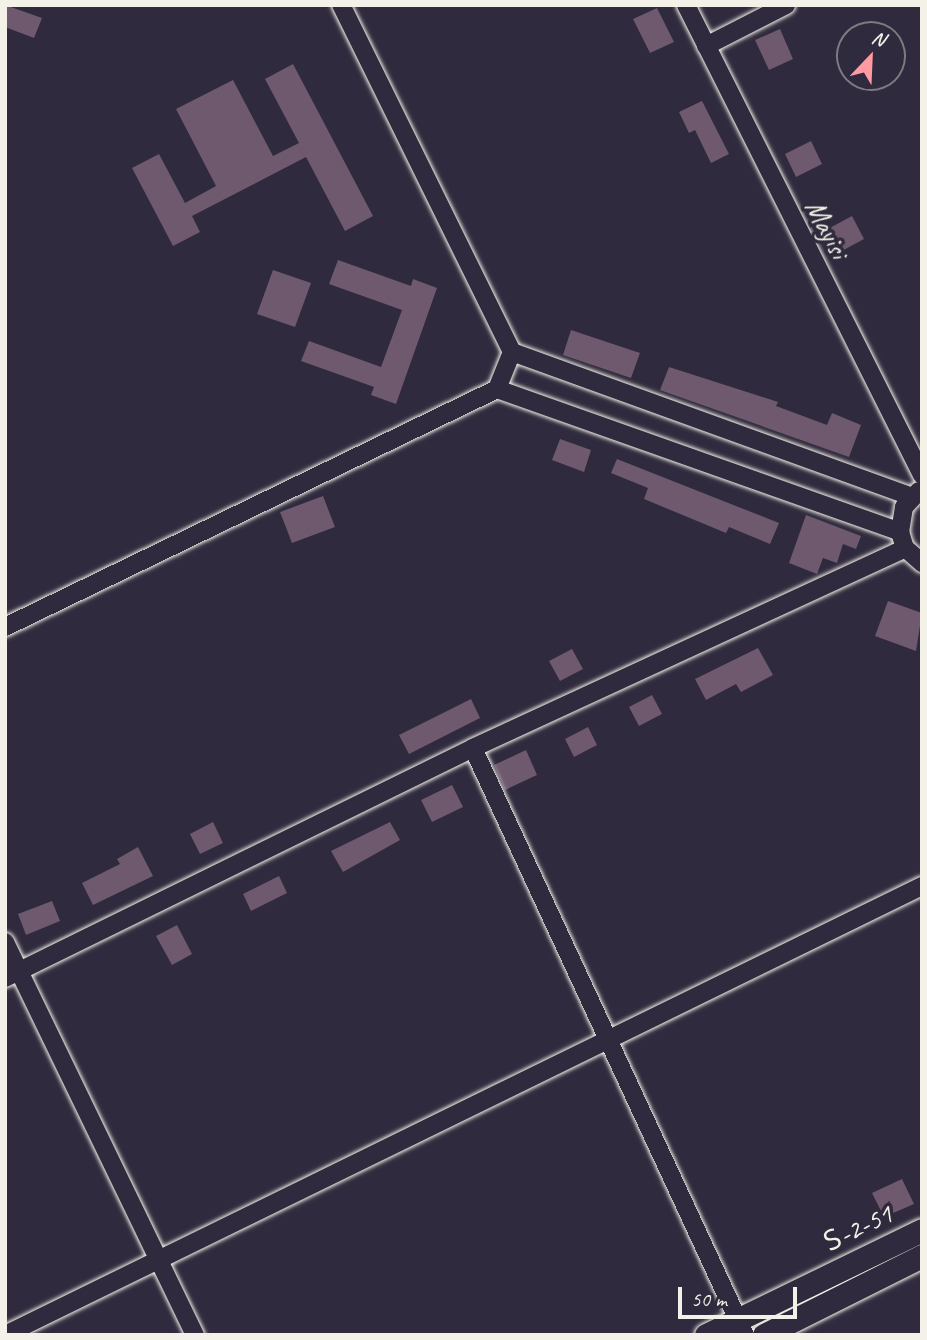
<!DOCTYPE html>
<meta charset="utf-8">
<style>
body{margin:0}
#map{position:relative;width:927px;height:1340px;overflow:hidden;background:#2f2a3d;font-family:Caveat,"Noto Sans Armenian",sans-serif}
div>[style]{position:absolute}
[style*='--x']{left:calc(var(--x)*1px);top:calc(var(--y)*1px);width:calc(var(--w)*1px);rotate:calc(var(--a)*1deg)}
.building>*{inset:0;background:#6f596e}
.roads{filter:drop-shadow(0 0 2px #f4f1e8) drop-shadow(0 0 2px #f4f1e8)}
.minor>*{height:18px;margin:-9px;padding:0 9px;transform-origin:9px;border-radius:9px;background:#2f2a3d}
.tertiary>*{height:23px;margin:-11.5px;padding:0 11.5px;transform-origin:11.5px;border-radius:11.5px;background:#2f2a3d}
span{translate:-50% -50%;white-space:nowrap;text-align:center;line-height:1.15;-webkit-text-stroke:7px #2f2a3d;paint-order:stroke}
.street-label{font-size:28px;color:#f4f1e8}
.frame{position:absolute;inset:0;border:7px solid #f4f1e8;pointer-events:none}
.north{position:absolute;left:836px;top:21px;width:70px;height:70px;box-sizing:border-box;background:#2f2a3d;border:2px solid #7e7a81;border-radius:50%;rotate:23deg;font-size:19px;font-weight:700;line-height:28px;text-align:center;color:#f4f1e8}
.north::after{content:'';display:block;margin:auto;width:24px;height:32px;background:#ff9aa2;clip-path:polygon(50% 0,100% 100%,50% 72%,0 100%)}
.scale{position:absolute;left:678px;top:1287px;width:119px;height:32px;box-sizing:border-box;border:4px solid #f4f1e8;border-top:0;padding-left:9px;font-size:21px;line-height:24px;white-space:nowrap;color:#f4f1e8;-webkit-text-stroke:5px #2f2a3d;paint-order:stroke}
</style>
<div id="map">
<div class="building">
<i style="clip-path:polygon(5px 5px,42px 18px,34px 38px,5px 27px)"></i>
<i style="clip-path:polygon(657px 8px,674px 42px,650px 53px,633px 19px)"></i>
<i style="clip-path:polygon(780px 29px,793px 59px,769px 70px,755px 40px)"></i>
<i style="clip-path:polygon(293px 64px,373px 216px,345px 231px,306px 157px,192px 216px,200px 232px,173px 246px,132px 168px,159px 154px,185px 203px,216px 186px,176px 109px,233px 80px,273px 156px,299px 143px,265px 79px)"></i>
<i style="clip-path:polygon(702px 101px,729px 154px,711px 163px,695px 130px,689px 133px,679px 112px)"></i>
<i style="clip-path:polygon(811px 141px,822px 164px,796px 177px,785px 154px)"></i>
<i style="clip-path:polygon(852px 216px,864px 239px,838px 253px,826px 230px)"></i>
<i style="clip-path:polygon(338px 260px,411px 286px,413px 279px,437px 288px,396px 404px,371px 395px,374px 387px,301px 361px,309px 341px,381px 367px,402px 310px,329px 284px)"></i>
<i style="clip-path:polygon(273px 270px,311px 283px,295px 327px,257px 314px)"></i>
<i style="clip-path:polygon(571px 330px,640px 353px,631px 378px,563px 355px)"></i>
<i style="clip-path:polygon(669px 367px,778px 402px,776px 406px,827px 425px,832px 413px,861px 425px,849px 457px,660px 390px)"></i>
<i style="clip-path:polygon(560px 439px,591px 450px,584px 472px,552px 460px)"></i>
<i style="clip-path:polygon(617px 459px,779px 523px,770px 544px,729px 527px,726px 533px,644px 499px,648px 488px,611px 473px)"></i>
<i style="clip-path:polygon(323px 496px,335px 527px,292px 543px,280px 512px)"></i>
<i style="clip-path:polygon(806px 515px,861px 536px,856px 549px,843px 544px,837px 563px,823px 558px,817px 574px,789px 563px)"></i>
<i style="clip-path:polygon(888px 601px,922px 613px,916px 651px,875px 636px)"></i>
<i style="clip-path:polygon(758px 648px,773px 675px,741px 692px,736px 684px,706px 700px,695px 679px)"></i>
<i style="clip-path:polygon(572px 649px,583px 669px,560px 681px,549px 661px)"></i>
<i style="clip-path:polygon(652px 695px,662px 714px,639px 726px,629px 707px)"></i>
<i style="clip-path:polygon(471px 699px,480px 718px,409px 754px,399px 735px)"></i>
<i style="clip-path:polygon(588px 727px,597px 745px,574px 757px,565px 739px)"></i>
<i style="clip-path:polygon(526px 750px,537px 775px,505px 790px,494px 765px)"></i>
<i style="clip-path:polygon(452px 785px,463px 807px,432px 822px,421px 800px)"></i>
<i style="clip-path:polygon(213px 822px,223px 843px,200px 854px,190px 834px)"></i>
<i style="clip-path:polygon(390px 822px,400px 840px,343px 872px,331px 851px)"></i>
<i style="clip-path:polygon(138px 847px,153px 876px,93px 905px,82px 883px,120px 864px,117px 859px)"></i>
<i style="clip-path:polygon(279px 876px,287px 893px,251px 911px,243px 894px)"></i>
<i style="clip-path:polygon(52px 901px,60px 921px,26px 935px,18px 914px)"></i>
<i style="clip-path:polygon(177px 925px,192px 954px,172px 965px,156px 936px)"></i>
<i style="clip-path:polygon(902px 1179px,914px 1204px,884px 1217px,872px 1193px)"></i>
</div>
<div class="roads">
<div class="minor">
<i style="--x:686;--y:5;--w:526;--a:63.34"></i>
<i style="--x:706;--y:46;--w:90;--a:-27.1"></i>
<i style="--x:512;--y:352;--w:425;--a:19.9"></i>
<i style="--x:497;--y:389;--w:428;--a:19.5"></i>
<i style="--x:919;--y:491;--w:22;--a:133"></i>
<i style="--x:904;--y:507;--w:25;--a:99"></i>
<i style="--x:900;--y:532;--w:17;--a:73"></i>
<i style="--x:905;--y:548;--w:23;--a:41"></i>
<i style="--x:5;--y:627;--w:547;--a:-25.81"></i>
<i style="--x:497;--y:389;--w:40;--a:-68"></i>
<i style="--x:512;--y:352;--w:387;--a:-116.2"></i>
<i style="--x:473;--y:748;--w:647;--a:65.14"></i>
<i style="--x:5;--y:942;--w:437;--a:64.2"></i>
<i style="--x:5;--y:978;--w:521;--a:-26.17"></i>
<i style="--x:473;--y:748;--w:476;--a:-24.8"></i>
<i style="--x:5;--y:1335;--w:1021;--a:-26.09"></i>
</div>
<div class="tertiary">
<i style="--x:706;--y:1335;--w:240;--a:-25.9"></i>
<i style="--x:764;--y:1335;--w:177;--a:-26.6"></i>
</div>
</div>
<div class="street-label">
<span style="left:827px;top:229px;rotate:63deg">Mayisi</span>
<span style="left:858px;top:1228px;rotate:-26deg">Տ-2-51</span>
</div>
<div class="frame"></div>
<div class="north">N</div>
<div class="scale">50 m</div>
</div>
